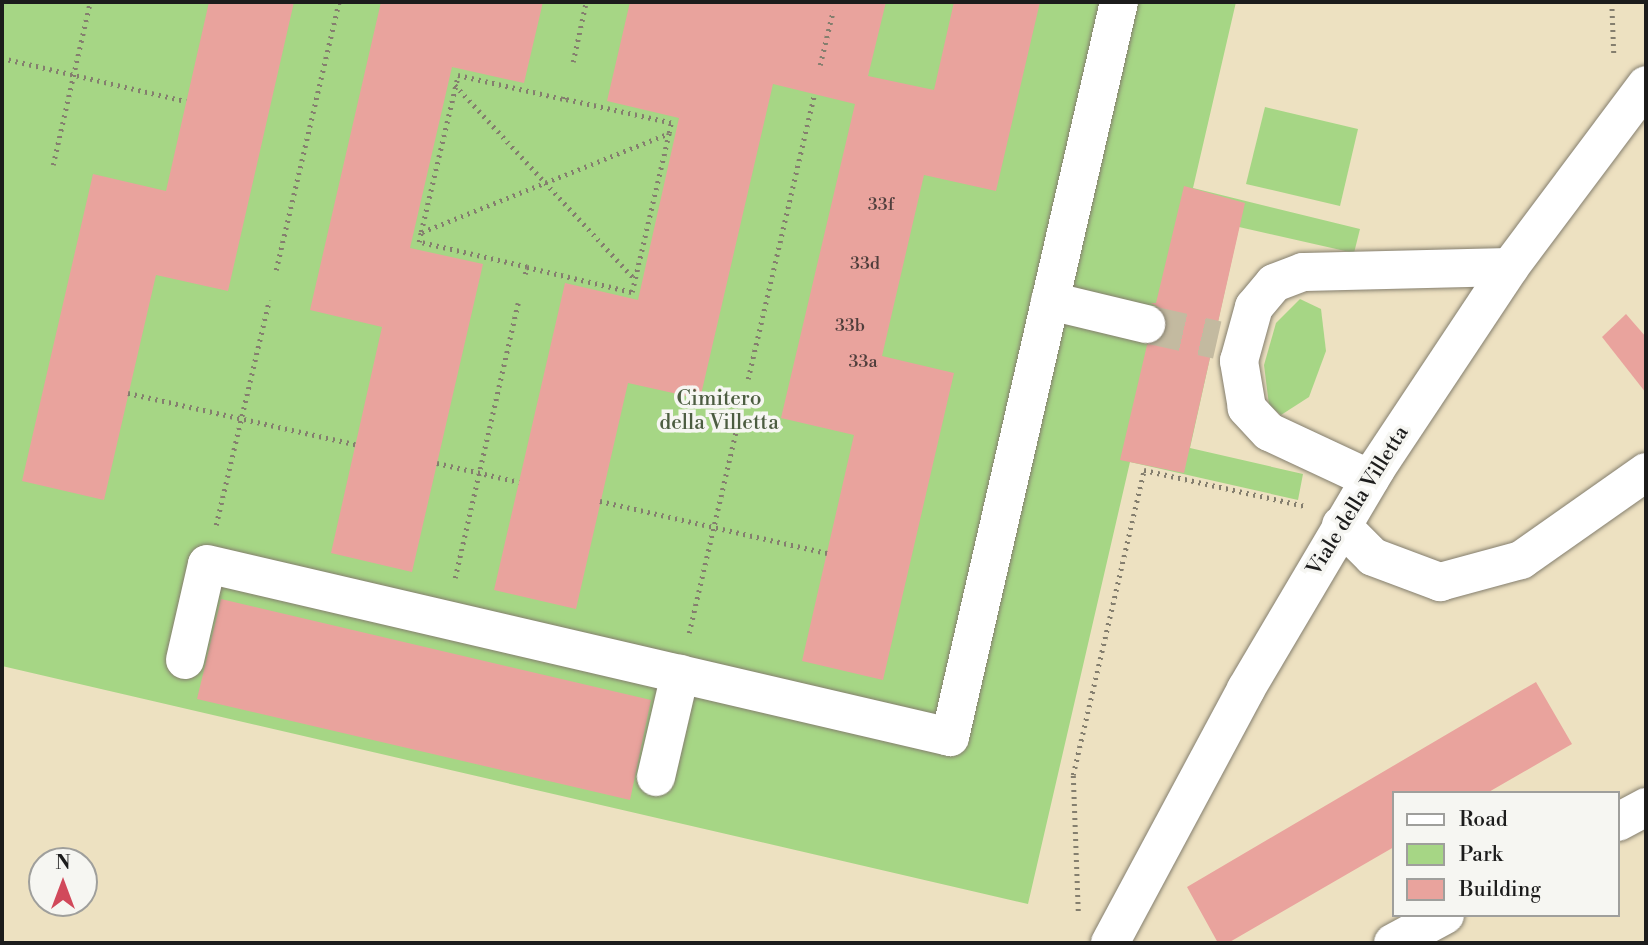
<!DOCTYPE html>
<style>
body{margin:0}
#map{position:relative;width:1648px;height:945px;overflow:hidden;background:#ede1c1;font-family:"Libre Bodoni",serif}
div>[style]{position:absolute}
[style*='--x']{left:calc(var(--x)*1px);top:calc(var(--y)*1px);width:calc(var(--w)*1px);rotate:calc(var(--a)*1deg)}
.green>*{inset:0;background:#a6d685}
.building>*{inset:0;background:#e9a39d}
.minor-tunnel>*{height:38px;margin-top:-19px;transform-origin:0;background:repeating-linear-gradient(90deg,#c3baa0 0 38px,transparent 0 57px)}
.path>*{height:4.5px;margin-top:-2.25px;transform-origin:0;background:repeating-linear-gradient(90deg,#847e6e 0 2px,transparent 0 7px)}
.roads{filter:drop-shadow(0 0 2px #847e6e) drop-shadow(0 0 2px #847e6e)}
.minor>*{height:38px;margin:-19px;padding:0 19px;transform-origin:19px;border-radius:19px;background:#fff}
span{translate:-50% -50%;white-space:nowrap;text-align:center;line-height:1.15;-webkit-text-stroke:7px #f6f6f2;paint-order:stroke}
.number-label{font-size:18px;color:#4f3e3c}
.number-label span{-webkit-text-stroke-width:0}
.park-label{font-size:21px;color:#4c5d41}
.street-label{font-size:21px;color:#1c1c1c}
.frame{position:absolute;inset:0;border:4px solid #1c1c1c;pointer-events:none}
.legend{position:absolute;left:1392px;top:791px;width:228px;height:126px;box-sizing:border-box;background:#f6f6f2;border:2px solid #9f9f9c;margin:0;padding:9px 12px;list-style:none;font-size:21px;color:#1c1c1c}
.legend li{display:flex;align-items:center;gap:14px;height:35px}
.legend b{width:35px;border:2px solid #9f9f9c}
.north{position:absolute;left:28px;top:847px;width:70px;height:70px;box-sizing:border-box;background:#f6f6f2;border:2px solid #9f9f9c;border-radius:50%;rotate:0deg;font-size:19px;font-weight:700;line-height:28px;text-align:center;color:#1c1c1c}
.north::after{content:'';display:block;margin:auto;width:24px;height:32px;background:#d1495b;clip-path:polygon(50% 0,100% 100%,50% 72%,0 100%)}
</style>
<div id="map">
<div class="green">
<i style="clip-path:polygon(2px 2px,1236px 2px,1193px 188px,1360px 229px,1354px 253px,1239px 227px,1190px 448px,1303px 474px,1298px 500px,1130px 462px,1028px 904px,2px 666px)"></i>
<i style="clip-path:polygon(1265px 107px,1358px 129px,1340px 206px,1246px 184px)"></i>
<i style="clip-path:polygon(1300px 299px,1321px 309px,1326px 351px,1309px 397px,1281px 415px,1269px 405px,1264px 365px,1276px 323px)"></i>
</div>
<div class="building">
<i style="clip-path:polygon(209px 2px,294px 2px,228px 291px,156px 275px,104px 500px,22px 481px,93px 174px,166px 191px)"></i>
<i style="clip-path:polygon(381px 2px,543px 2px,524px 83px,452px 67px,410px 248px,483px 264px,412px 572px,331px 553px,382px 327px,310px 310px)"></i>
<i style="clip-path:polygon(630px 2px,886px 2px,868px 76px,934px 90px,954px 2px,1040px 2px,996px 191px,924px 175px,882px 356px,954px 373px,883px 680px,802px 661px,854px 435px,781px 418px,855px 104px,773px 84px,700px 399px,628px 383px,576px 609px,494px 590px,565px 283px,638px 300px,679px 118px,607px 101px)"></i>
<i style="clip-path:polygon(1184px 186px,1245px 203px,1184px 473px,1120px 460px,1147px 345px,1167px 328px,1161px 309px,1151px 303px,1156px 303px)"></i>
<i style="clip-path:polygon(1626px 314px,1646px 337px,1646px 393px,1602px 337px)"></i>
<i style="clip-path:polygon(221px 599px,651px 700px,630px 800px,197px 699px)"></i>
<i style="clip-path:polygon(1536px 682px,1572px 744px,1487px 793px,1394px 793px,1394px 847px,1228px 943px,1218px 943px,1187px 887px)"></i>
</div>
<div class="minor-tunnel">
<i style="--x:1146;--y:324;--w:73;--a:12.7"></i>
</div>
<div class="path">
<i style="--x:1612;--y:2;--w:53;--a:87.8"></i>
<i style="--x:2;--y:58;--w:189;--a:13.2"></i>
<i style="--x:573;--y:62;--w:61;--a:-77.8"></i>
<i style="--x:820;--y:65;--w:56;--a:-76.5"></i>
<i style="--x:455;--y:85;--w:263;--a:47.2"></i>
<i style="--x:53;--y:165;--w:167;--a:-77.2"></i>
<i style="--x:422;--y:232;--w:266;--a:-21.8"></i>
<i style="--x:527;--y:267;--w:111;--a:-167"></i>
<i style="--x:419;--y:242;--w:10;--a:-79"></i>
<i style="--x:421;--y:232;--w:161;--a:-76.7"></i>
<i style="--x:458;--y:75;--w:109;--a:12.8"></i>
<i style="--x:276;--y:270;--w:275;--a:-76.8"></i>
<i style="--x:525;--y:274;--w:7;--a:-74"></i>
<i style="--x:527;--y:267;--w:108;--a:13.4"></i>
<i style="--x:632;--y:292;--w:163;--a:-76.9"></i>
<i style="--x:669;--y:133;--w:10;--a:-79"></i>
<i style="--x:671;--y:123;--w:110;--a:-167.4"></i>
<i style="--x:564;--y:99;--w:6;--a:-72"></i>
<i style="--x:748;--y:379;--w:292;--a:-76.9"></i>
<i style="--x:128;--y:393;--w:233;--a:12.7"></i>
<i style="--x:437;--y:463;--w:84;--a:13"></i>
<i style="--x:600;--y:501;--w:233;--a:12.9"></i>
<i style="--x:216;--y:525;--w:231;--a:-76.7"></i>
<i style="--x:455;--y:578;--w:282;--a:-77.1"></i>
<i style="--x:689;--y:633;--w:230;--a:-76.9"></i>
<i style="--x:1078;--y:911;--w:136;--a:-92.1"></i>
<i style="--x:1073;--y:775;--w:313;--a:-76.9"></i>
<i style="--x:1144;--y:470;--w:165;--a:12.6"></i>
</div>
<div class="roads">
<div class="minor">
<i style="--x:1050;--y:301;--w:99;--a:13.5"></i>
<i style="--x:1370;--y:479;--w:111;--a:-155"></i>
<i style="--x:1269;--y:432;--w:33;--a:-133"></i>
<i style="--x:1247;--y:408;--w:48;--a:-99.7"></i>
<i style="--x:1239;--y:361;--w:56;--a:-74.5"></i>
<i style="--x:1254;--y:307;--w:31;--a:-50"></i>
<i style="--x:1274;--y:283;--w:31;--a:-21"></i>
<i style="--x:1303;--y:272;--w:207;--a:-1.4"></i>
<i style="--x:1341;--y:525;--w:45;--a:45"></i>
<i style="--x:1373;--y:557;--w:72;--a:20.5"></i>
<i style="--x:1440;--y:582;--w:84;--a:-15.2"></i>
<i style="--x:1521;--y:560;--w:153;--a:-35.1"></i>
<i style="--x:185;--y:660;--w:98;--a:-77.1"></i>
<i style="--x:207;--y:564;--w:763;--a:13.11"></i>
<i style="--x:950;--y:737;--w:754;--a:-77.05"></i>
<i style="--x:656;--y:777;--w:106;--a:-76.9"></i>
<i style="--x:1618;--y:822;--w:32;--a:-28"></i>
<i style="--x:1110;--y:943;--w:288;--a:-61.8"></i>
<i style="--x:1246;--y:689;--w:256;--a:-59.4"></i>
<i style="--x:1376;--y:469;--w:242;--a:-56.4"></i>
<i style="--x:1510;--y:267;--w:227;--a:-53.2"></i>
<i style="--x:1393;--y:943;--w:59;--a:-28.3"></i>
</div>
</div>
<div class="number-label">
<span style="left:881px;top:205px">33f</span>
<span style="left:865px;top:264px">33d</span>
<span style="left:850px;top:326px">33b</span>
<span style="left:863px;top:362px">33a</span>
</div>
<div class="park-label">
<span style="left:719px;top:411px">Cimitero<br>della Villetta</span>
</div>
<div class="street-label">
<span style="left:1358px;top:501px;rotate:-58deg">Viale della Villetta</span>
</div>
<div class="frame"></div>
<ul class="legend">
<li><b style="height:9px;background:#fff"></b>Road</li>
<li><b style="height:19px;background:#a6d685"></b>Park</li>
<li><b style="height:19px;background:#e9a39d"></b>Building</li>
</ul>
<div class="north">N</div>
</div>
